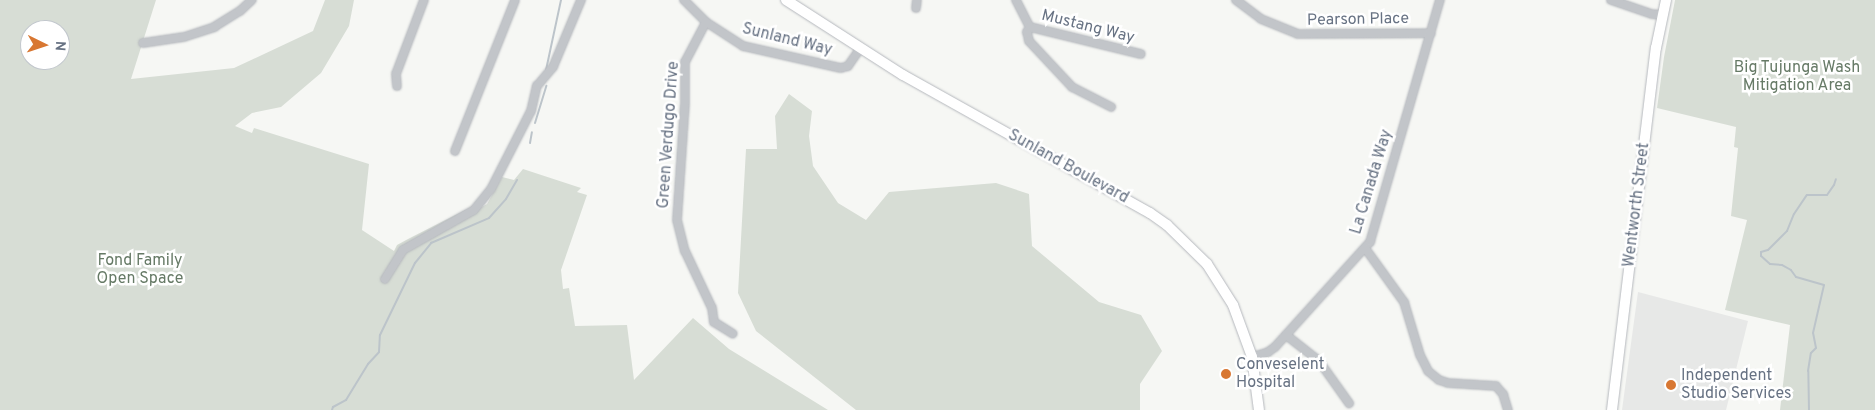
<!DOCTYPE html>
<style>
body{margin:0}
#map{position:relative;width:1875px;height:410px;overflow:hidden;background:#f6f7f4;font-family:Overpass,sans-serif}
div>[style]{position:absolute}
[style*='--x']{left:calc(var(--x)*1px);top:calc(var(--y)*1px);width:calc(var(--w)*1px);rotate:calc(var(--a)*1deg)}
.built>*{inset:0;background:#e7e8e7}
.green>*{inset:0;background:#d7ddd5}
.stream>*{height:2px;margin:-1px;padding:0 1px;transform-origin:1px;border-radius:1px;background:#bcc4ca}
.roads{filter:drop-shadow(0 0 1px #b5b8bd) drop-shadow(0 0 1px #b5b8bd)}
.minor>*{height:8px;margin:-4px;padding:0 4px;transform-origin:4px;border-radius:4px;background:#c2c5c9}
.major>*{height:10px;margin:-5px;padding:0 5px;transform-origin:5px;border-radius:5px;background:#fff}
.dots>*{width:14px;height:14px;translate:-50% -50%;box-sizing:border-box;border:2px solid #fff;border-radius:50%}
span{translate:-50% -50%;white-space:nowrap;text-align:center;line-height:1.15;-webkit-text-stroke:5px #fff;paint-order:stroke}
.street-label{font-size:16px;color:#677283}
.park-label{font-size:16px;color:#667a66}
.poi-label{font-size:16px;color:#677283}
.left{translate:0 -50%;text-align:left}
.north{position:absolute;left:20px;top:20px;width:50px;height:50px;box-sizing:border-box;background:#fff;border:1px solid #c2c7cd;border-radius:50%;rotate:94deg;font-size:14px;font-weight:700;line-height:20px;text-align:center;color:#677283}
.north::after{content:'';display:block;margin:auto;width:18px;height:22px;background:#d87732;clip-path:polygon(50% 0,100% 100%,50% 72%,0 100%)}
</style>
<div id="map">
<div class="built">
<i style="clip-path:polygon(1638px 292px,1748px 321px,1726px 410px,1622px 410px)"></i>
</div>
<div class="green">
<i style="clip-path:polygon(evenodd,0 0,156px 0,131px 79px,234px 68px,313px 31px,325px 0,354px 0,349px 26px,321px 73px,281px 107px,252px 113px,235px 126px,252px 133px,254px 128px,369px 164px,362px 230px,394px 251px,397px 245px,408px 239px,473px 206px,471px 213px,487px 204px,502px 177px,514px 180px,523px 169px,581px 188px,577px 192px,587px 195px,561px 270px,563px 289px,569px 288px,575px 326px,627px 325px,634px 380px,693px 318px,729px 349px,828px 410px,0 410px,0 0,30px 30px,60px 30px,60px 60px,30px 60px,30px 30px)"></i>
<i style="clip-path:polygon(1675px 0,1875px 0,1875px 410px,1780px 410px,1790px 325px,1725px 310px,1747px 220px,1731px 216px,1738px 148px,1734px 147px,1736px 127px,1657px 108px,1664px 57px)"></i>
<i style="clip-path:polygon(789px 94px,812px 111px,809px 136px,813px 166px,838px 203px,866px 220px,889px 192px,996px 183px,1029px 194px,1032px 246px,1099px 302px,1141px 315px,1162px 351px,1140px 384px,1140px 410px,856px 410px,756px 331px,738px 293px,746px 149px,777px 149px,775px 116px)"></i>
</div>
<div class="stream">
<i style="--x:546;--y:70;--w:72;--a:-77.9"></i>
<i style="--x:535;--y:123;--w:39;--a:-73"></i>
<i style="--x:530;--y:143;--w:11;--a:-80"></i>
<i style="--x:332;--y:410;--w:3;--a:-72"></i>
<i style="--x:333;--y:407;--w:15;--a:-28"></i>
<i style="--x:346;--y:400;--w:42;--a:-58.6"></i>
<i style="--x:368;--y:364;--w:16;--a:-47"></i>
<i style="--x:379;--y:352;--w:17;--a:-87"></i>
<i style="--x:380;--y:335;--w:80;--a:-64.1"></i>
<i style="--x:415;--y:263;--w:26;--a:-51"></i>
<i style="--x:431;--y:243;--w:63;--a:-23.3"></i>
<i style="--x:489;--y:218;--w:25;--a:-48"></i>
<i style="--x:506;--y:199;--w:22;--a:-60"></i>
<i style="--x:1809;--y:410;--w:39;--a:-91"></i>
<i style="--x:1808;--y:371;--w:18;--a:-81"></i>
<i style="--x:1811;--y:353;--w:7;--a:-45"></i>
<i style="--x:1816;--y:348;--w:15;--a:-101"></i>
<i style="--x:1813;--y:333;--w:49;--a:-77.1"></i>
<i style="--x:1824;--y:285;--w:29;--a:-164"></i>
<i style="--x:1796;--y:277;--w:9;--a:-126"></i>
<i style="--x:1791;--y:270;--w:10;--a:-151"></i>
<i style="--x:1782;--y:265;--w:12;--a:-175"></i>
<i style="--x:1770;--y:264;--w:12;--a:-138"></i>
<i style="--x:1761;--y:256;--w:4;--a:-90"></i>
<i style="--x:1761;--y:252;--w:7;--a:-16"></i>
<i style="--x:1768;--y:250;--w:27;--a:-45"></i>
<i style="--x:1787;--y:231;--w:18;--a:-68"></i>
<i style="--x:1794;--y:214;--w:23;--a:-56"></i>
<i style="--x:1807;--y:195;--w:20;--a:0"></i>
<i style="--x:1827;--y:195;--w:12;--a:-55"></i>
<i style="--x:1834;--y:185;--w:6;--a:-72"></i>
</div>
<div class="roads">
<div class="minor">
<i style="--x:684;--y:0;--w:31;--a:45"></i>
<i style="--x:706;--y:22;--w:44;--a:33"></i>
<i style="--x:743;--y:46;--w:100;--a:12.7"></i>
<i style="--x:841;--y:68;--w:7;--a:-16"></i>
<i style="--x:848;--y:66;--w:21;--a:-55"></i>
<i style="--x:1016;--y:0;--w:30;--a:63"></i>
<i style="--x:1030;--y:27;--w:114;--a:13.7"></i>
<i style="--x:1236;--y:0;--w:31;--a:37"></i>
<i style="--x:1261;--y:19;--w:40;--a:22"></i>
<i style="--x:1298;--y:34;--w:133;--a:-0.4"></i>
<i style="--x:1611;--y:0;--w:43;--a:18.9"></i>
<i style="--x:1652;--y:14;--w:10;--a:6"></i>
<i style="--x:916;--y:8;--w:8;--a:-83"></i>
<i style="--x:706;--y:22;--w:45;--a:117.7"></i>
<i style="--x:685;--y:62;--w:41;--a:90"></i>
<i style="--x:685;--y:103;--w:117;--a:93.9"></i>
<i style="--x:677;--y:220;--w:32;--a:76"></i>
<i style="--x:685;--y:251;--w:63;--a:64.7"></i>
<i style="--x:712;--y:308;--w:14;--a:82"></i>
<i style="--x:714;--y:322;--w:22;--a:32"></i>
<i style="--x:1030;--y:27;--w:6;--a:121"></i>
<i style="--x:1027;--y:32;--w:9;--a:77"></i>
<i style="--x:1029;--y:41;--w:63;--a:46.9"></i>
<i style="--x:1072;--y:87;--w:44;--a:27.1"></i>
<i style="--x:143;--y:43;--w:41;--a:-8.3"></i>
<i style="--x:184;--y:37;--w:32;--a:-18"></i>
<i style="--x:214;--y:27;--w:31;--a:-32"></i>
<i style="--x:240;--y:11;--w:16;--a:-43"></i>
<i style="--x:397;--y:86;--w:12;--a:-95"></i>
<i style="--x:396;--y:74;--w:79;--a:-69.3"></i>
<i style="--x:455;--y:151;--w:162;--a:-68.3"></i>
<i style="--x:1365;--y:248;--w:67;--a:54.2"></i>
<i style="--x:1404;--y:302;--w:55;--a:73.2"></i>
<i style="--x:1420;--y:355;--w:18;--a:63"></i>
<i style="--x:1428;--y:371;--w:14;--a:39"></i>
<i style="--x:1439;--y:380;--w:9;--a:18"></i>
<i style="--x:1448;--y:383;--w:48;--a:3.6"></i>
<i style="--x:1496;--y:386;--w:11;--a:49"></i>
<i style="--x:1503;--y:394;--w:17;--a:73"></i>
<i style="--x:385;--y:279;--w:34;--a:-58"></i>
<i style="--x:403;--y:250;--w:81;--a:-29.4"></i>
<i style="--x:474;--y:210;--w:27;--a:-51"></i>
<i style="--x:491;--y:189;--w:88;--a:-62.9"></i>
<i style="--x:531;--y:111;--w:26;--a:-77"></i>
<i style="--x:537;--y:86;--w:25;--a:-50"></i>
<i style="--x:553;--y:67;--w:73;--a:-67.3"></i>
<i style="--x:1286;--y:335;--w:42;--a:38.2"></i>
<i style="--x:1319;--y:361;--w:52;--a:54.5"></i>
<i style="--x:1252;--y:357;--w:17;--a:-17"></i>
<i style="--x:1268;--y:352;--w:9;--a:-36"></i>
<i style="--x:1275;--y:347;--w:142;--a:-47.9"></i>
<i style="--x:1370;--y:242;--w:252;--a:-73.9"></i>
</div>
<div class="major">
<i style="--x:786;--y:0;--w:139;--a:32.7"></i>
<i style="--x:903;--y:75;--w:283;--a:29.2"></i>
<i style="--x:1150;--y:213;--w:21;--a:35"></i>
<i style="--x:1167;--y:225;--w:56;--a:44.3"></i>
<i style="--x:1207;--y:264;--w:49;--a:57.6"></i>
<i style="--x:1233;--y:305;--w:55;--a:69.9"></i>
<i style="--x:1252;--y:357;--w:53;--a:82.5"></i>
<i style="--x:1612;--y:410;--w:365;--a:-83.1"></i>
<i style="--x:1656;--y:48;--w:49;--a:-78.2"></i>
</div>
</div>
<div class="dots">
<i style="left:1226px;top:374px;background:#d87732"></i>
<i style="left:1671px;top:385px;background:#d87732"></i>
</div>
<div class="street-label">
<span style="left:1358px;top:20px;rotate:-1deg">Pearson Place</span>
<span style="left:1088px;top:27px;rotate:14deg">Mustang Way</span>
<span style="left:787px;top:40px;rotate:14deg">Sunland Way</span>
<span style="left:669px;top:135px;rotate:-86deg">Green Verdugo Drive</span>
<span style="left:1068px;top:167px;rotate:29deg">Sunland Boulevard</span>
<span style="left:1372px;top:182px;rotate:-73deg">La Canada Way</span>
<span style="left:1637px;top:205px;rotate:-83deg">Wentworth Street</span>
</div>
<div class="park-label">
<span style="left:1797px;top:77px">Big Tujunga Wash<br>Mitigation Area</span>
<span style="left:140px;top:270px">Fond Family<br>Open Space</span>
</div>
<div class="poi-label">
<span class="left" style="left:1236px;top:374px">Conveselent<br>Hospital</span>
<span class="left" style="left:1681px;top:385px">Independent<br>Studio Services</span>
</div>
<div class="north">N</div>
</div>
